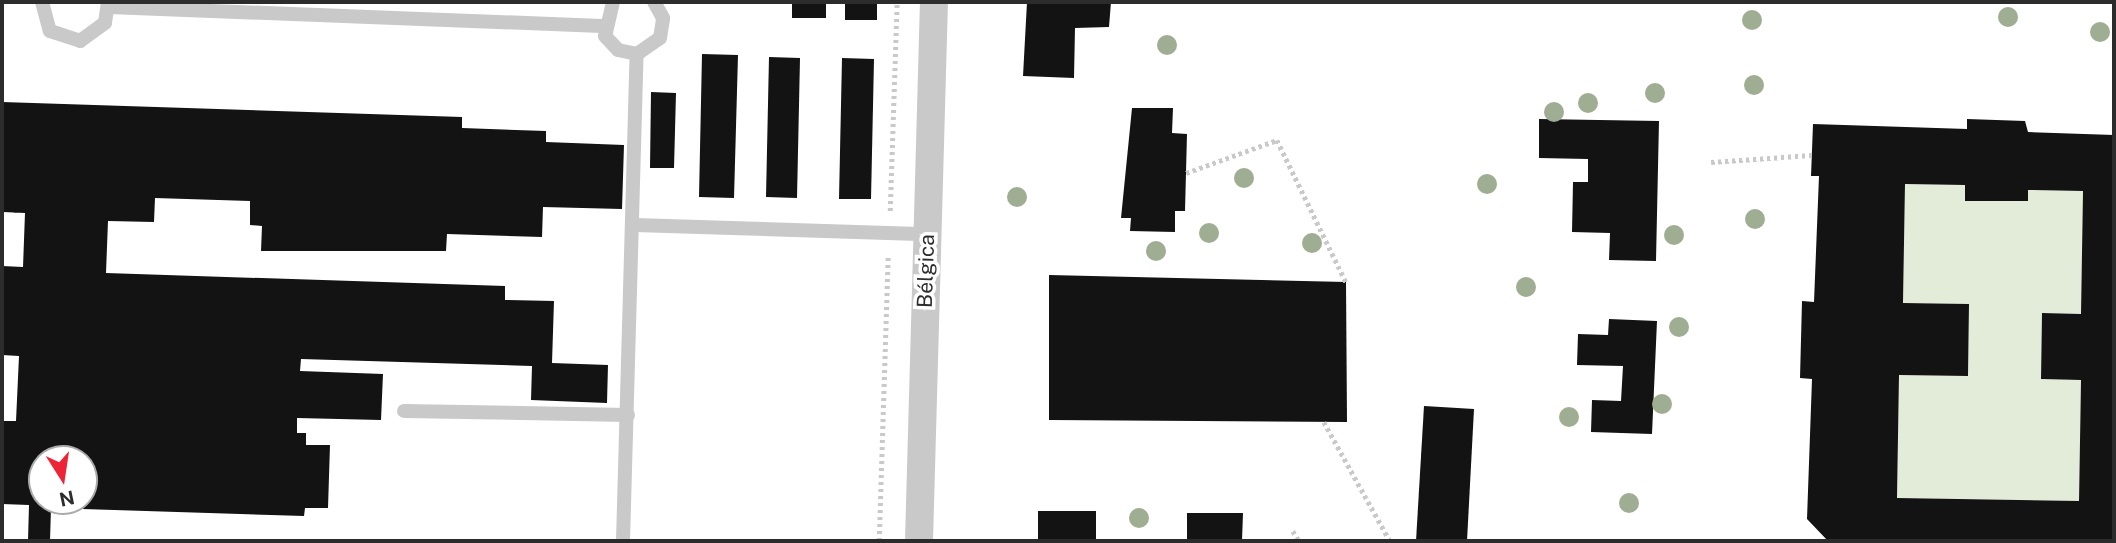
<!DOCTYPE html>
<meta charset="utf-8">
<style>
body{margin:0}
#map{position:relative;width:2116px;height:543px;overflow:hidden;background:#fff;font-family:"Public Sans",sans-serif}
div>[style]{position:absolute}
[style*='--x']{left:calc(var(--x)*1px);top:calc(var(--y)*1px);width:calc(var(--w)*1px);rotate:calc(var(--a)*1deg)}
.green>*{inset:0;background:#e3ebd9}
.building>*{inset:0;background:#131313}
.path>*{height:4.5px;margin-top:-2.25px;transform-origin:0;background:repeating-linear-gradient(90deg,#c9c9c9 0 3.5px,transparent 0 7px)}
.lane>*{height:14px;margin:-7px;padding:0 7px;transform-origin:7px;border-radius:7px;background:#c9c9c9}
.street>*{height:28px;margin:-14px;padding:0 14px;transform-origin:14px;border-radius:14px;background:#c9c9c9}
.trees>*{width:20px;height:20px;margin:-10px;border-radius:50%;background:#9fad92}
span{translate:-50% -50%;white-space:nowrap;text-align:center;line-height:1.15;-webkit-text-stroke:7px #fff;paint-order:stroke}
.street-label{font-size:21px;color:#2c2c2c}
.frame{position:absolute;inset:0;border:4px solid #2c2c2c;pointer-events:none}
.north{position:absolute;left:28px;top:445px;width:70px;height:70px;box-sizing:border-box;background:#fff;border:2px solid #ababab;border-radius:50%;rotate:168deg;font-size:19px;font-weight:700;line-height:28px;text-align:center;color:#2c2c2c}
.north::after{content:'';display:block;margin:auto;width:24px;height:32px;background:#ed2436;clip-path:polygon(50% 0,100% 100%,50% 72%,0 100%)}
</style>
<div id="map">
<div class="green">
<i style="clip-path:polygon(1905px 184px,1965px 185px,1966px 201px,2027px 201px,2028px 190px,2083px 191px,2081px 314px,2042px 313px,2041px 379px,2081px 380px,2079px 501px,1897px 498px,1899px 375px,1968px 376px,1969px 304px,1903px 303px)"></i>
</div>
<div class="building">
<i style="clip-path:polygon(792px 2px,826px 2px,826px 18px,792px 18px)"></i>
<i style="clip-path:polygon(845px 2px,877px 2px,877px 20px,845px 20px)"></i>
<i style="clip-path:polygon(1027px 2px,1111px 2px,1109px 27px,1075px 28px,1074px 78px,1023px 76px)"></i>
<i style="clip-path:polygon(702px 54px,738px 55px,734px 198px,699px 197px)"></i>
<i style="clip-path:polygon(769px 57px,800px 58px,797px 198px,766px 197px)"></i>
<i style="clip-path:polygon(842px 58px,874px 59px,871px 199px,839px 199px)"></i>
<i style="clip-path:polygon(651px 92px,676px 93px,674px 168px,650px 168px)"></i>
<i style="clip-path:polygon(evenodd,2px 102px,462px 117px,462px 128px,546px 131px,546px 142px,624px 145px,622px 209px,543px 207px,542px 237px,447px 234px,446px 251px,261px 251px,262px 226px,250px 225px,250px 201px,155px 198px,154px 222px,108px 221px,106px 273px,505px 286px,505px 300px,554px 301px,552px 363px,608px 365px,607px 403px,531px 400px,532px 366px,301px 359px,300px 371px,383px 374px,381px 420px,297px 418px,297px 433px,306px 433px,306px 445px,330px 445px,328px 508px,305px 508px,304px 516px,51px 508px,50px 541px,28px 541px,29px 505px,2px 504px,2px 421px,16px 421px,19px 356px,2px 355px,2px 266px,23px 267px,25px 213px,3px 212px,2px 102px,42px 459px,84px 459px,84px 501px,42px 501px,42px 459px)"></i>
<i style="clip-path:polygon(1132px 108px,1173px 108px,1172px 133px,1187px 134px,1185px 211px,1175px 211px,1175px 232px,1130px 231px,1131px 218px,1121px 218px)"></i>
<i style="clip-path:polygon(1539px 119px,1659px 121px,1656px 261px,1609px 260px,1610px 233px,1572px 232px,1573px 182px,1588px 182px,1588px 159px,1539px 158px)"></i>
<i style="clip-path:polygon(evenodd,1967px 119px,2025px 121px,2028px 132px,2114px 135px,2114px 541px,1828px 541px,1807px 519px,1812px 379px,1800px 378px,1802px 301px,1814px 302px,1819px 176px,1811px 176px,1813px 124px,1967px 129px,1967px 119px,1905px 184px,1965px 185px,1965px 201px,2028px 201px,2028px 190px,2083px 191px,2081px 314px,2042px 313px,2041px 379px,2081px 380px,2079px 501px,1897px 498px,1899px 375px,1968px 376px,1969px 304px,1903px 303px,1905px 184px)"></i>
<i style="clip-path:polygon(1049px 275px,1346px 282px,1347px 422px,1049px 420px)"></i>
<i style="clip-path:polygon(1609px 319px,1657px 321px,1652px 434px,1591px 432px,1592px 400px,1621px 401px,1623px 366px,1577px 365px,1578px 334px,1608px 335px)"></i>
<i style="clip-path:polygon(1424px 406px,1474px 409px,1467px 541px,1416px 541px)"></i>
<i style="clip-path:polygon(1038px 511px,1096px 511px,1096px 541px,1038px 541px)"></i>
<i style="clip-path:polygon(1187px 513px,1243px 513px,1242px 541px,1187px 541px)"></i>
</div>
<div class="path">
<i style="--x:1711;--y:162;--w:101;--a:-4"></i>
<i style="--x:1186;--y:173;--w:97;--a:-19.9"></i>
<i style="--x:1277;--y:140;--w:158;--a:64.1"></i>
<i style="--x:890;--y:211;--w:209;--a:-88.1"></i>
<i style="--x:1324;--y:422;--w:136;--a:61"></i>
<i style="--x:1293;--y:531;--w:12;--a:59"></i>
<i style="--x:879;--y:541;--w:287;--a:-88.2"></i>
</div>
<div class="lane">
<i style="--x:42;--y:2;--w:30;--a:75"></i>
<i style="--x:50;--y:31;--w:32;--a:18"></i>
<i style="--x:80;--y:41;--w:31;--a:-36"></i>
<i style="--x:105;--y:23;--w:21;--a:-82"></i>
<i style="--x:613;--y:2;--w:35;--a:103"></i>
<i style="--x:605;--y:36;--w:19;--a:47"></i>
<i style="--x:618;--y:50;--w:19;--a:12"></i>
<i style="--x:637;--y:54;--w:28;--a:-35"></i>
<i style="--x:660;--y:38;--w:20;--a:-81"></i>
<i style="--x:663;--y:18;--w:18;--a:-119"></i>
<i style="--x:109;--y:7;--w:493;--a:2.2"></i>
<i style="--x:635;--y:225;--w:292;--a:1.8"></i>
<i style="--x:404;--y:411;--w:224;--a:1"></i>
<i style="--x:623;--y:541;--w:487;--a:-88.4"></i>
</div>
<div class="street">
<i style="--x:919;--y:541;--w:539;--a:-88.41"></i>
</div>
<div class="trees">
<i style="left:2008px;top:17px"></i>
<i style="left:1752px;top:20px"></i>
<i style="left:2100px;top:32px"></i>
<i style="left:1167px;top:45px"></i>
<i style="left:1754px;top:85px"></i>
<i style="left:1655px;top:93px"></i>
<i style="left:1588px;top:103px"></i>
<i style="left:1554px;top:112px"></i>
<i style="left:1244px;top:178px"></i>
<i style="left:1487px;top:184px"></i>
<i style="left:1017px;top:197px"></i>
<i style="left:1755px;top:219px"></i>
<i style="left:1209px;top:233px"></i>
<i style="left:1674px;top:235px"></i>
<i style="left:1312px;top:243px"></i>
<i style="left:1156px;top:251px"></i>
<i style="left:1526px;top:287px"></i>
<i style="left:1679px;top:327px"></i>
<i style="left:1662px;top:404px"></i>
<i style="left:1569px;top:417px"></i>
<i style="left:1629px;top:503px"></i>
<i style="left:1139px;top:518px"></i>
</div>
<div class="street-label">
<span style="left:926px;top:271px;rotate:-88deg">Bélgica</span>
</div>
<div class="frame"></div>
<div class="north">N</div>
</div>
